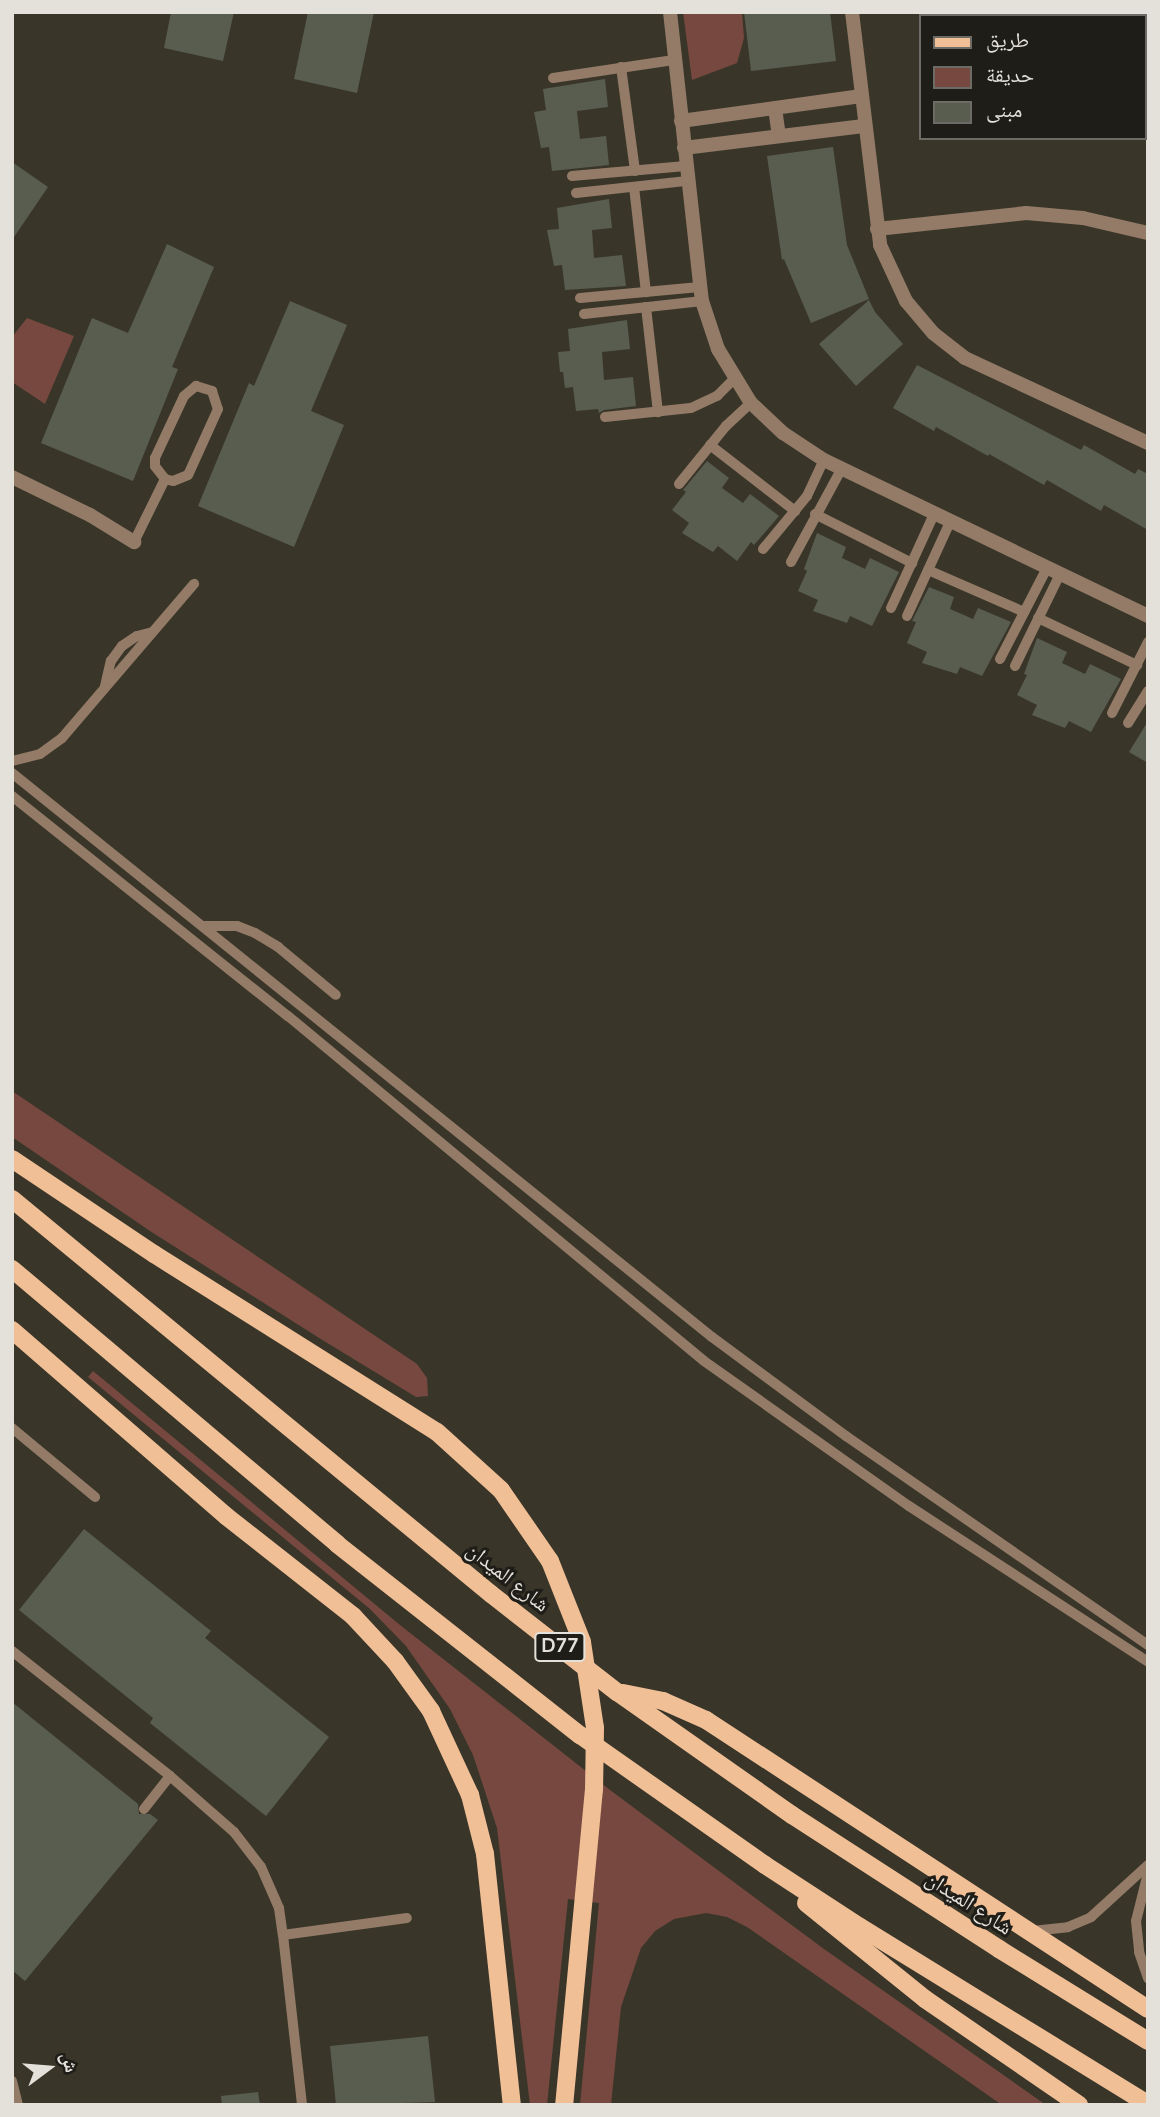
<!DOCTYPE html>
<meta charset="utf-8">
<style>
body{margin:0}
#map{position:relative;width:1160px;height:2117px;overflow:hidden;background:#393629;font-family:"Nunito Sans","Noto Naskh Arabic",sans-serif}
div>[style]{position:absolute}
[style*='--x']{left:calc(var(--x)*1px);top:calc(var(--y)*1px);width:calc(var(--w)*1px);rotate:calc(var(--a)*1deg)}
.green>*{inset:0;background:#76483f}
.building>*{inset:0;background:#585d50}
.lane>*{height:10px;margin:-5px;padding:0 5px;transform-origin:5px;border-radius:5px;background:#937b67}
.street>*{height:14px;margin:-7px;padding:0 7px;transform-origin:7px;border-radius:7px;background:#937b67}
.primary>*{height:18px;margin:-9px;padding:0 9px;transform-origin:9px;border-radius:9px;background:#f1bf96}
span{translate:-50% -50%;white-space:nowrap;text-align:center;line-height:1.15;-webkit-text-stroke:6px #1f1d18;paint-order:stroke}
.shield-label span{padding:2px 5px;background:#1f1d18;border:2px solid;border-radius:5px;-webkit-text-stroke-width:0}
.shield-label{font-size:19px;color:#e3e1d9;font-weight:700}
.street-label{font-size:21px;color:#e3e1d9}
.frame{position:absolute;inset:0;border:14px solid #e3e1d9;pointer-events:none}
.legend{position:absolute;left:919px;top:14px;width:228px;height:126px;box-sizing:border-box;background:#1f1d18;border:2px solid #6d6b65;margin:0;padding:9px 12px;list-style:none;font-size:21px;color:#e3e1d9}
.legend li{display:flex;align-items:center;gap:14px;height:35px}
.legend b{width:35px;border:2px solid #6d6b65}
.north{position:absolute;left:14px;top:2033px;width:70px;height:70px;-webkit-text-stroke:5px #1f1d18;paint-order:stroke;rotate:74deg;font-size:19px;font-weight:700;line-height:28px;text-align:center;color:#e3e1d9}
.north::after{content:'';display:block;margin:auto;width:24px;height:32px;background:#e3e1d9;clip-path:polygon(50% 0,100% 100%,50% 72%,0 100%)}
</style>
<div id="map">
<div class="green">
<i style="clip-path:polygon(683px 12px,742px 12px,744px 38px,737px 63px,692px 80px)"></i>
<i style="clip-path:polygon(27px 318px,74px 336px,45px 404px,12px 382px,12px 337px)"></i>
<i style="clip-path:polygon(12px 1091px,417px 1364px,427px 1378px,428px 1396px,416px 1397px,324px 1341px,153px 1233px,12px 1137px)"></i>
<i style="clip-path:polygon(93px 1371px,400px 1625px,610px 1790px,824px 1949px,1046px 2105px,1002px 2105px,747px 1927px,727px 1917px,706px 1913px,674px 1919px,655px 1931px,641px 1948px,621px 2007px,611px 2105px,580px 2105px,599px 1903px,568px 1899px,547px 2105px,530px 2105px,497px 1828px,473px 1755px,450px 1709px,406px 1646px,370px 1609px,88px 1377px)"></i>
</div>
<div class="building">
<i style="clip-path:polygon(171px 12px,234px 12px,223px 61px,164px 48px)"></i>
<i style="clip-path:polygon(308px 12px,374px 12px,357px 93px,294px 79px)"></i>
<i style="clip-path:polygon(744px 12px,830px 12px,836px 61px,751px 71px)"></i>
<i style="clip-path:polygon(605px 79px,608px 107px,577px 111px,580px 139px,606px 136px,609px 165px,552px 171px,549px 147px,541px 148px,534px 112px,546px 110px,543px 89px)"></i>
<i style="clip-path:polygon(833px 147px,847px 245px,869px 299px,811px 323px,784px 259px,782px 260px,767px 156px)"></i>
<i style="clip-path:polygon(12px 162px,48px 187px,12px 240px)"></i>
<i style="clip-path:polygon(609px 199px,612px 228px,592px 230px,594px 258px,622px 255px,626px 286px,565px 290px,562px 265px,554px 266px,547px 230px,559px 229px,557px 208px)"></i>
<i style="clip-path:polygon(167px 244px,214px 267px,172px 367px,178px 369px,133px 481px,41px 443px,92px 318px,128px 333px)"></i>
<i style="clip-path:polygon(869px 300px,875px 312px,903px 344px,856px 386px,819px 344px)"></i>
<i style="clip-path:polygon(290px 301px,347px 325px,311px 411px,344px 425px,294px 547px,198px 506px,249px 383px,254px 386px)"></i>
<i style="clip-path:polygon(627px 320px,630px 349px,602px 352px,604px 380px,633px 377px,636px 406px,604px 410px,599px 413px,598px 409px,576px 411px,573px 387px,565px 388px,563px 372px,560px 372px,558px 352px,570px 351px,568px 329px)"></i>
<i style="clip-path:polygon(917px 365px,1081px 450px,1084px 445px,1135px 474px,1138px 469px,1148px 474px,1148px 530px,1104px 505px,1101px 511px,1047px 480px,1044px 485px,989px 454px,988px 456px,936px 427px,934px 431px,893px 408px)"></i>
<i style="clip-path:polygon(707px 461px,729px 478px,722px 488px,743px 503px,750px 494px,779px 516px,754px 545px,751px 542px,737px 561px,718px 546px,713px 552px,682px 533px,689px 523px,672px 510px,686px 492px,683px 490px)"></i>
<i style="clip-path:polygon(817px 533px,846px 547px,842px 558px,865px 569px,870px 558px,899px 572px,872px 626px,850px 616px,847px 623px,813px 611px,818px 600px,798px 591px,807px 571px,804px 569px)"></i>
<i style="clip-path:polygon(929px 587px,954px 597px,950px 609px,973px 619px,978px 608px,1011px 622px,982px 676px,960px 667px,957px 674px,922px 663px,927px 652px,907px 643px,916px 622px,912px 621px)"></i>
<i style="clip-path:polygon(1037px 638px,1067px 652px,1062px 663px,1085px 674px,1090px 664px,1121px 679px,1091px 732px,1069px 721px,1065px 728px,1032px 715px,1037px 705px,1017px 695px,1027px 675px,1024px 674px)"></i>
<i style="clip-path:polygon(1148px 721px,1148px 763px,1129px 752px)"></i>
<i style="clip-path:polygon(84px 1529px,211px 1631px,205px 1638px,329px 1737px,266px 1816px,150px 1723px,153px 1718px,19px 1610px)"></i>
<i style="clip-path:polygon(12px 1702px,138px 1804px,139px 1814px,150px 1814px,158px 1820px,25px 1981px,12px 1970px)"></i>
<i style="clip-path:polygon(428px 2036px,435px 2102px,336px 2105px,330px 2046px)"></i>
<i style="clip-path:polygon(258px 2092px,260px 2105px,222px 2105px,221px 2096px)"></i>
</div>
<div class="lane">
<i style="--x:621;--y:67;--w:105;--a:82.3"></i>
<i style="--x:553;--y:78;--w:122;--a:-8.5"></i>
<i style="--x:572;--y:176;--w:114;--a:-5"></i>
<i style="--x:634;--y:187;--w:106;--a:83.5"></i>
<i style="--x:576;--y:193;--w:112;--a:-6.2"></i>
<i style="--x:580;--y:298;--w:120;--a:-5.3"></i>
<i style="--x:646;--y:307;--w:106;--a:83.5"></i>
<i style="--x:584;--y:314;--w:119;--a:-6.3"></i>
<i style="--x:196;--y:386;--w:17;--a:17"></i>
<i style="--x:212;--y:391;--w:19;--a:72"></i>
<i style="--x:218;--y:409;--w:72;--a:114.4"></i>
<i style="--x:188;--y:475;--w:16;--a:158"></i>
<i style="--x:173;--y:481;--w:8;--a:-166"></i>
<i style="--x:165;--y:479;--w:16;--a:-128"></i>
<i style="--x:155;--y:466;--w:8;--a:-90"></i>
<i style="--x:155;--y:458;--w:68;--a:-64.9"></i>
<i style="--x:184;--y:396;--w:16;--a:-40"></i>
<i style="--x:605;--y:417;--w:86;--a:-6"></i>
<i style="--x:691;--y:408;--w:29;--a:-25"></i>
<i style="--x:717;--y:396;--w:24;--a:-45"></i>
<i style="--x:710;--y:445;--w:108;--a:37.8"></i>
<i style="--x:679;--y:484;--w:75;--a:-51"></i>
<i style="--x:726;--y:426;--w:34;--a:-43"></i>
<i style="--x:815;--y:514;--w:109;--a:26.8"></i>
<i style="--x:134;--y:542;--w:70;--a:-63.8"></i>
<i style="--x:763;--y:549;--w:69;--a:-50.3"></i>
<i style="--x:807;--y:496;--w:40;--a:-65"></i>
<i style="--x:791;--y:562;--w:105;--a:-61.5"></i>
<i style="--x:928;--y:570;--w:105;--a:23.6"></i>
<i style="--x:891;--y:608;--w:103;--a:-65.4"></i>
<i style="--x:907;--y:616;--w:103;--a:-65.4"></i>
<i style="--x:1038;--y:618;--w:110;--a:25.4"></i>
<i style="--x:1000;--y:659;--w:102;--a:-62.7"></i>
<i style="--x:1015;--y:666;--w:102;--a:-63.9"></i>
<i style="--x:105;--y:686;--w:26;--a:-77"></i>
<i style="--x:111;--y:661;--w:19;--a:-54"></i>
<i style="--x:122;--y:646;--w:18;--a:-34"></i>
<i style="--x:137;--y:636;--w:16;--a:-14"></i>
<i style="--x:1112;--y:713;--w:80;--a:-63.1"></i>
<i style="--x:1128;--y:723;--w:38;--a:-58"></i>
<i style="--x:12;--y:761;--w:29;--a:-14"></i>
<i style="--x:40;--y:754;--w:27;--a:-36"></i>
<i style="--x:62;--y:738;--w:203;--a:-49.4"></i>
<i style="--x:12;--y:773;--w:899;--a:38.86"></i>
<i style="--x:712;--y:1337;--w:167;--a:36.5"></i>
<i style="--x:846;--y:1436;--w:367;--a:34.7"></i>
<i style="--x:12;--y:796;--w:353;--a:38.6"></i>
<i style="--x:288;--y:1016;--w:540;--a:39.67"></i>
<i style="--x:704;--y:1361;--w:251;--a:35.3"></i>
<i style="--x:909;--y:1506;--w:285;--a:33.1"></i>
<i style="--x:203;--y:926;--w:34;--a:0"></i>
<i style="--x:237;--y:926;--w:19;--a:21"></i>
<i style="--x:255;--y:933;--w:27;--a:31"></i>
<i style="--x:278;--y:947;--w:75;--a:39.6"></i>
<i style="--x:12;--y:1428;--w:108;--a:39.7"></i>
<i style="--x:12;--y:1651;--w:201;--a:38.3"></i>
<i style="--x:170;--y:1776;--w:85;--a:41.2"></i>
<i style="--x:234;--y:1832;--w:44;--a:52.4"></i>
<i style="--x:261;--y:1867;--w:45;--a:66.3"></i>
<i style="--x:279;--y:1908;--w:27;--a:82"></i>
<i style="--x:283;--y:1935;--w:171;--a:83.6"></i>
<i style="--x:144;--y:1809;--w:42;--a:-51.8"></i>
<i style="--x:1148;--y:1873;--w:49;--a:104"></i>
<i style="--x:1136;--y:1921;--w:31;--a:84"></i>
<i style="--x:1139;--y:1952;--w:28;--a:71"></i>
<i style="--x:1032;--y:1931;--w:36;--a:-6"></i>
<i style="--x:1068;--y:1927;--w:25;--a:-23"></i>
<i style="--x:1091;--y:1917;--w:77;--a:-42.4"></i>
<i style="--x:283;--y:1935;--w:125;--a:-7.8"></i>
<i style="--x:12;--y:2081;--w:25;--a:76"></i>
</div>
<div class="street">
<i style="--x:670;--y:12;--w:291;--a:83.7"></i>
<i style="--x:702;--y:301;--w:51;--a:71.6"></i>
<i style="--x:718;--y:349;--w:63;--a:58.6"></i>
<i style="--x:751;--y:403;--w:44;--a:43.2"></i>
<i style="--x:783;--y:433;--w:49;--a:33.4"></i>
<i style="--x:824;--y:460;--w:360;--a:25.7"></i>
<i style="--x:852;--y:12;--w:235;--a:83.1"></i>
<i style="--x:880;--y:245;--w:62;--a:65.1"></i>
<i style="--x:906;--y:301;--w:42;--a:49.8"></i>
<i style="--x:933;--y:333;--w:41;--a:38"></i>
<i style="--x:965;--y:358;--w:202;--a:24.9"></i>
<i style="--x:775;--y:108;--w:28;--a:82"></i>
<i style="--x:681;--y:121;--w:182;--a:-7.9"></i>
<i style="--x:684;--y:148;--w:181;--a:-7"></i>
<i style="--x:877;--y:229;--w:150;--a:-6.1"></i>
<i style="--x:1026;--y:213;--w:57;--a:5"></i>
<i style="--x:1083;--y:218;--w:67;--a:13"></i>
<i style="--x:12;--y:477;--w:87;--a:26"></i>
<i style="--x:90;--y:515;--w:52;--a:31.5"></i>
</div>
<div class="primary">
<i style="--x:12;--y:1159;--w:171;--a:33.8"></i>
<i style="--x:154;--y:1254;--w:334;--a:32.2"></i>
<i style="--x:437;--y:1432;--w:86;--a:42.2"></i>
<i style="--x:501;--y:1490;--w:86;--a:55.4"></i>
<i style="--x:550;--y:1561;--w:87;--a:68.4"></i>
<i style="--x:582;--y:1642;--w:87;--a:81.4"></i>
<i style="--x:595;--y:1728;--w:61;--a:90.9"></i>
<i style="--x:594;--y:1789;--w:317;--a:95.4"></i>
<i style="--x:12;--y:1199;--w:621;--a:39.51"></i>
<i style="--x:491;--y:1594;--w:160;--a:37.9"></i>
<i style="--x:617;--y:1692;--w:214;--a:35.1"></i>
<i style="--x:792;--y:1815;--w:247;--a:32.9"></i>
<i style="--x:999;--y:1949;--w:175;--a:31.7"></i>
<i style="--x:12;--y:1269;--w:426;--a:40.2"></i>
<i style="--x:337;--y:1544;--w:309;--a:38.2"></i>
<i style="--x:580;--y:1735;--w:226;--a:35.1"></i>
<i style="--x:765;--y:1865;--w:113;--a:33.1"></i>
<i style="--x:860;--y:1927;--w:338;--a:31.6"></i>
<i style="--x:12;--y:1330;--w:284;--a:41"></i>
<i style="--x:226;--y:1516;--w:162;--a:38.2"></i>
<i style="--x:353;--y:1616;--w:62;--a:47"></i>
<i style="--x:395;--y:1661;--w:62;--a:54.2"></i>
<i style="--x:431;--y:1711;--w:93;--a:65.1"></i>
<i style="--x:470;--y:1795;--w:61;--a:75.7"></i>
<i style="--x:485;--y:1854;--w:252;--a:83.9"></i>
<i style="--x:623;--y:1693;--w:41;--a:11.3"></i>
<i style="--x:663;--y:1701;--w:47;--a:23.8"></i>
<i style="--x:706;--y:1720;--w:528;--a:33.18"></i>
<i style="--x:806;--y:1903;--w:153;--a:38.9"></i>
<i style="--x:925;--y:1999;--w:187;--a:34.5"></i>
</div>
<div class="shield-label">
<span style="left:560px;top:1647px">D77</span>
</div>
<div class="street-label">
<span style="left:508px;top:1577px;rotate:38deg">شارع الميدان</span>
<span style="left:969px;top:1903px;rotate:33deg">شارع الميدان</span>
</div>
<div class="frame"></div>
<ul class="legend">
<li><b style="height:9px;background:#f1bf96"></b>طريق</li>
<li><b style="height:19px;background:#76483f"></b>حديقة</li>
<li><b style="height:19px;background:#585d50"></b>مبنى</li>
</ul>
<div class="north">ش</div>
</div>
